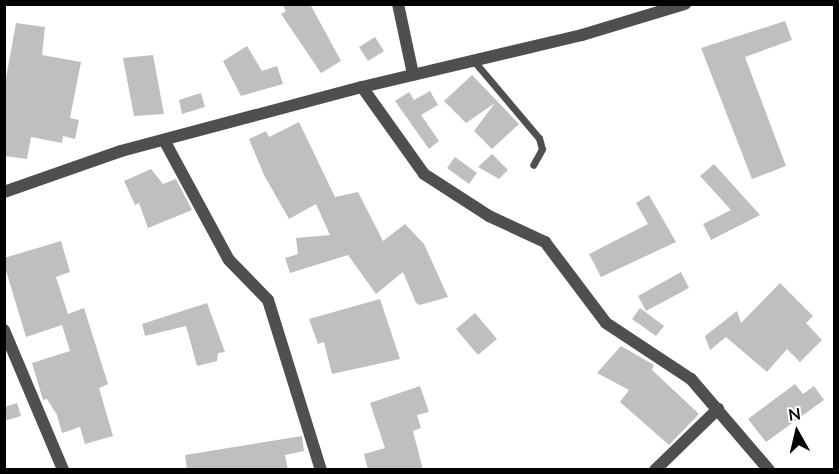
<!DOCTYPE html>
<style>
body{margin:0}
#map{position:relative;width:839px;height:474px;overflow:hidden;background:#fff;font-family:Lato,sans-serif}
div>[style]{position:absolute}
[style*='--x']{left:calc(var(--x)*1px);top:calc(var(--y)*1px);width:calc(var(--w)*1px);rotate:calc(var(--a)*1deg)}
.building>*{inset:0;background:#bfbfbf}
.lane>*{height:7px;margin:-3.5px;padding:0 3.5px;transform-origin:3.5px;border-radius:3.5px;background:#4f4f4f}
.street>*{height:12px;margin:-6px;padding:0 6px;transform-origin:6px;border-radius:6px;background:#4f4f4f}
span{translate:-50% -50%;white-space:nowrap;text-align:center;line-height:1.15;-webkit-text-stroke:5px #fff;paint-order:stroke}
.frame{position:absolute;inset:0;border:6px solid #000;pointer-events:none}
.north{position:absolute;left:767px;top:402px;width:60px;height:60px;-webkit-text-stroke:4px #fff;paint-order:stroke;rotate:352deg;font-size:16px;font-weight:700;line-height:24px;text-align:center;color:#000}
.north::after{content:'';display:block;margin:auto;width:21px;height:27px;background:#000;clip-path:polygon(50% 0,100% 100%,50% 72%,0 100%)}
</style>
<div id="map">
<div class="building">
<i style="clip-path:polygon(282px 4px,310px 4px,341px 61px,321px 73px,281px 14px,286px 11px)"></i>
<i style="clip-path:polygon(785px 21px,792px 40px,745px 57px,786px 166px,752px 179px,701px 48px)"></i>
<i style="clip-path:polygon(16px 23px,45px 27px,42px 55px,81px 62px,70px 118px,79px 120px,75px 139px,63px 136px,62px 143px,31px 137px,27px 159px,4px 156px,4px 89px)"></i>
<i style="clip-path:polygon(375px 37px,384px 51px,368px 61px,359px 47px)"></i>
<i style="clip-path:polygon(247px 46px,262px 71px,277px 66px,283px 84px,241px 96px,223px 61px)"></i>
<i style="clip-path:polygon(153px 55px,164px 114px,134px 116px,123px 58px)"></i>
<i style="clip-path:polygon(472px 75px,519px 124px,492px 149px,474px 131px,495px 103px,466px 123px,444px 101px)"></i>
<i style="clip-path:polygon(430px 91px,438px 105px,421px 115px,439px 141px,429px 149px,395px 101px,409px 92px,414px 100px)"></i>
<i style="clip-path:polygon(201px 93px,205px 107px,182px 114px,179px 100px)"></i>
<i style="clip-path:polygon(299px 122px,335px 197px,358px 192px,383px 241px,405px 224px,424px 244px,448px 297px,420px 305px,416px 303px,403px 272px,376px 294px,348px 255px,290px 273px,285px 258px,298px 254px,296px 238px,330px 235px,316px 204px,289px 219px,264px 175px,249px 139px,266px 131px,269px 137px)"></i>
<i style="clip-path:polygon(492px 154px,508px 170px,499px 179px,478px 167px)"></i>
<i style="clip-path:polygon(455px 157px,477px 173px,469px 184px,447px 168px)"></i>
<i style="clip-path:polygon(714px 164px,760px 215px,711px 240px,703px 224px,731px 210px,700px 176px)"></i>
<i style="clip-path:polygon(151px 169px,163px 184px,176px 179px,192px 210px,148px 228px,139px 203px,135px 205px,124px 181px)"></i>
<i style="clip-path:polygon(649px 195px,676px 242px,601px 277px,589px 254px,648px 224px,636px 203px)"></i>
<i style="clip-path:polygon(61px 241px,70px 272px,56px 277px,68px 314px,84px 308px,108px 384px,99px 388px,113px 436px,85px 444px,80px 427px,62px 433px,57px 415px,47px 399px,43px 400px,32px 363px,70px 351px,62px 325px,26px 337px,4px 264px,4px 258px)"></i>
<i style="clip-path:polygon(681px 272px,689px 288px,646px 311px,638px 296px)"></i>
<i style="clip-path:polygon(780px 283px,813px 316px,806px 323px,822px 340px,800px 362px,787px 349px,767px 372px,726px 337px,710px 350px,705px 336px,737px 311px,741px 323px)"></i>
<i style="clip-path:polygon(380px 299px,400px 359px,332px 374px,324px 342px,318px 344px,309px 319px)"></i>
<i style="clip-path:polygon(207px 303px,225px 352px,218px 353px,217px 361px,197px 366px,186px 326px,145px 336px,142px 324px)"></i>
<i style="clip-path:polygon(640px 308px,664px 326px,656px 336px,632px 319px)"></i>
<i style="clip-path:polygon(475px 313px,497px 339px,478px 355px,456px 329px)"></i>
<i style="clip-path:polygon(621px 346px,654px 365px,652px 370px,699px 414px,669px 445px,620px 402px,629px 390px,597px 373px)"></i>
<i style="clip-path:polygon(795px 384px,803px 394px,814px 386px,824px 400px,766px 442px,748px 419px)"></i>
<i style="clip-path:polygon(420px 386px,429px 412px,417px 415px,421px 428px,413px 431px,423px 470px,368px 470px,364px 454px,385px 448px,370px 403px)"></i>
<i style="clip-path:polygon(17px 403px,21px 416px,4px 421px,4px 407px)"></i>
<i style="clip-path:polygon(302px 436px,304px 451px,285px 455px,288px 470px,187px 470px,185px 455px)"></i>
</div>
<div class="lane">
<i style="--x:473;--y:60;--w:102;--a:49.8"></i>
<i style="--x:539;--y:138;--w:11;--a:75"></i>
<i style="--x:542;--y:149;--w:18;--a:119"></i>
</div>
<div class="street">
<i style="--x:398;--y:4;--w:72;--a:77.9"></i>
<i style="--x:362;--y:87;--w:107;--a:54.5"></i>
<i style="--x:424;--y:174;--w:77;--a:32.9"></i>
<i style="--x:489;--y:216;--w:62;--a:24.9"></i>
<i style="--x:545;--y:242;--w:101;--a:53"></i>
<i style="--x:606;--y:323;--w:102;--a:33.4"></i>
<i style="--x:691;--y:379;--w:120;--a:49.4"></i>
<i style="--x:164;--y:140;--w:136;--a:61.6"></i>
<i style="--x:229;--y:260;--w:56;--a:45.7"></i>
<i style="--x:268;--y:300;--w:178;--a:72.7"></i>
<i style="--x:4;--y:192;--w:124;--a:-19.3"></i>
<i style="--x:121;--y:151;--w:249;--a:-14.9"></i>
<i style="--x:362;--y:87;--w:226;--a:-13.3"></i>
<i style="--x:582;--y:35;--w:108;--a:-16.8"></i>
<i style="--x:4;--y:330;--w:152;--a:67.1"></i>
<i style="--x:655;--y:470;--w:88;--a:-44.1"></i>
</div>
<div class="frame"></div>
<div class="north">N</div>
</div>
